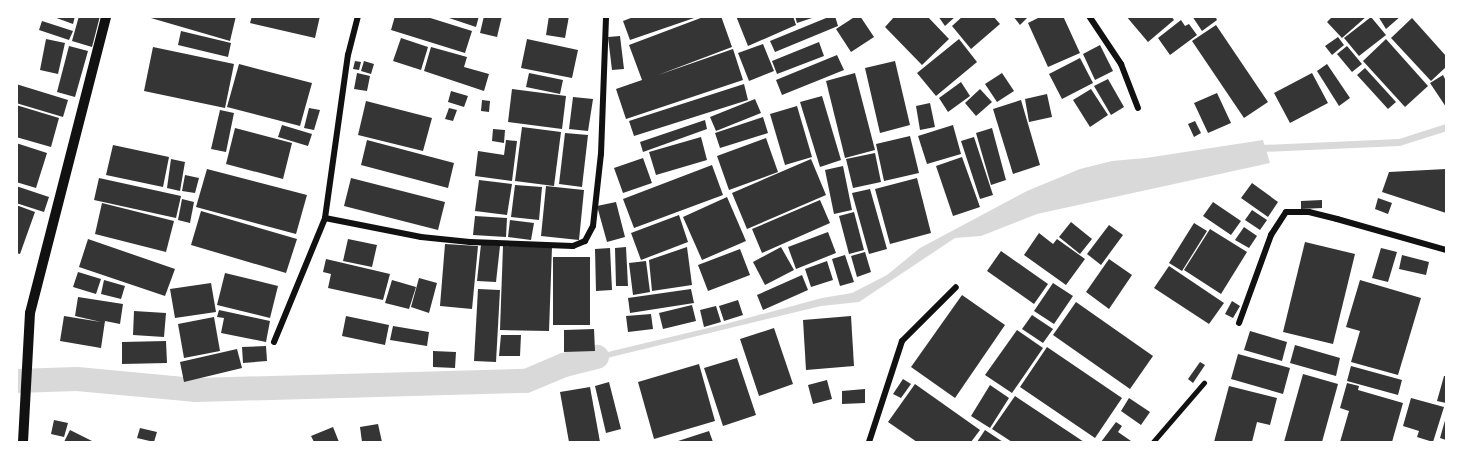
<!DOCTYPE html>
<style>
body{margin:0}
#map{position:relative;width:1463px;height:459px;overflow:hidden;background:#fff;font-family:"Roboto Condensed",sans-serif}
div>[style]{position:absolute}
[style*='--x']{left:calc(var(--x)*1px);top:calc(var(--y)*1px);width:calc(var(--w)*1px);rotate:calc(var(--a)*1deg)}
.water>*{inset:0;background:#d9d9d9}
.stream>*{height:7px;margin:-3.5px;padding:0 3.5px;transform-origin:3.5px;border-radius:3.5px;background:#d9d9d9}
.canal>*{height:24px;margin:-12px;padding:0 12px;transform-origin:12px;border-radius:12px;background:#d9d9d9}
.building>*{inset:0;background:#353535}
.service>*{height:4.5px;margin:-2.25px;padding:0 2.25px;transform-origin:2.25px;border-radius:2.25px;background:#111}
.minor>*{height:6px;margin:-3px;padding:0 3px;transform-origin:3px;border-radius:3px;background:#111}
.tertiary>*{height:10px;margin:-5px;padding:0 5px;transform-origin:5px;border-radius:5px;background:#111}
span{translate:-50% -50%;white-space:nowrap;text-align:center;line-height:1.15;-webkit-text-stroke:4.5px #fff;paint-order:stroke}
.frame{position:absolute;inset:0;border:18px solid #fff;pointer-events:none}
</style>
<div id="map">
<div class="water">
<i style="clip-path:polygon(1263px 140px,1270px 163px,1037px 214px,981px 236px,955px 238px,859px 302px,821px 306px,566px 368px,566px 362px,729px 323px,822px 298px,852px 293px,887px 275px,920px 248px,1027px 191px,1080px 169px,1112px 161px,1146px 158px)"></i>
</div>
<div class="stream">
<i style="--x:1261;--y:148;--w:138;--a:-2.5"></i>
<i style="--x:1399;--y:142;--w:49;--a:-17.7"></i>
</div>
<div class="canal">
<i style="--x:16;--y:381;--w:61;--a:-1.9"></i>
<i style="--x:77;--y:379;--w:120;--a:5.3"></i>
<i style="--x:196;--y:390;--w:330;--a:-1.6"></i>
<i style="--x:526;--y:381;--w:41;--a:-22.8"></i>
<i style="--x:564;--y:365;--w:34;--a:-14"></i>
</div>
<div class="building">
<i style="clip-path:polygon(51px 16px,75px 16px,73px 24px)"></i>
<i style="clip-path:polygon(79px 16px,100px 16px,92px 47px,72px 41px)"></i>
<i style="clip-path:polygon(144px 16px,236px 16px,230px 41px)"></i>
<i style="clip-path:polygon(252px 16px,320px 16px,315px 38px,250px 23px)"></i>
<i style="clip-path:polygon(395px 16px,424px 16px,472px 31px,465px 53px,391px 30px)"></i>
<i style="clip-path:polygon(443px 16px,479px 16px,476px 27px)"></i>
<i style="clip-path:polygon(484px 16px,502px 16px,497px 37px,480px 33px)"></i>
<i style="clip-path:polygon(549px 16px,569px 16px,565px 38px,546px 35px)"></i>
<i style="clip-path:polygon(636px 16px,697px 16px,697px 17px,630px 40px,623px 21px)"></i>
<i style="clip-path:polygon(706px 16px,721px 16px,732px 47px,658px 75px,733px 49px,743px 80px,626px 119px,616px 89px,642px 80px,629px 45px)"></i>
<i style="clip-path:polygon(736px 16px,793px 16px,796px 25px,748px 46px)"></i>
<i style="clip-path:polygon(795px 16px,815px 16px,815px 17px,797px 23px)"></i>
<i style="clip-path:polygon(831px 16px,835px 16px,838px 26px,775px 52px,770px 41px)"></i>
<i style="clip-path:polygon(856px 16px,860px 16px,874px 37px,851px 52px,836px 29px)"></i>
<i style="clip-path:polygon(895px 16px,927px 16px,949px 39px,922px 65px,885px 27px)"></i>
<i style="clip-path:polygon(938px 16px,956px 16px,945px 26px)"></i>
<i style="clip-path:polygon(963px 16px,993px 16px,1000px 24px,971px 49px,952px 26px)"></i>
<i style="clip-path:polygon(1013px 16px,1029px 16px,1020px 25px)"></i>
<i style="clip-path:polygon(1042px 16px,1063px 16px,1080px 53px,1048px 67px,1028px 23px)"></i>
<i style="clip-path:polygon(1126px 16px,1171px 16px,1174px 20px,1148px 42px)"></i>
<i style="clip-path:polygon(1192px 16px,1215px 16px,1217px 20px,1202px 31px)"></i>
<i style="clip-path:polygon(1333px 16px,1367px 16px,1342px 38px,1327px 22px)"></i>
<i style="clip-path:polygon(1378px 16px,1401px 16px,1386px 29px)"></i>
<i style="clip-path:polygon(1371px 17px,1386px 35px,1359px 56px,1344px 38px)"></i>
<i style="clip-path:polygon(1412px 18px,1446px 56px,1446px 67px,1431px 81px,1391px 38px)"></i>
<i style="clip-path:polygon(1181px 20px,1185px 26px,1189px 24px,1197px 35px,1170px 55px,1158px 38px)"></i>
<i style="clip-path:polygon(42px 21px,73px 31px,69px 40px,39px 30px)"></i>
<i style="clip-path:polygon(1216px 25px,1268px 102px,1244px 118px,1192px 41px)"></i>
<i style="clip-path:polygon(181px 31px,231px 43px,228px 57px,178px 45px)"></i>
<i style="clip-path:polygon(620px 36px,624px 69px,612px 70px,608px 37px)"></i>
<i style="clip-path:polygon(1338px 37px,1344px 45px,1332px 55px,1325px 46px)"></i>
<i style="clip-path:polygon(401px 38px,428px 47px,421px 70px,393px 61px)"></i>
<i style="clip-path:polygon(46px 39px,65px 43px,58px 74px,40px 70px)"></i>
<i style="clip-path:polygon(527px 39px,578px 50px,572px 78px,521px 68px)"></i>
<i style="clip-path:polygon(959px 39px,977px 62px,936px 96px,917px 73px)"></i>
<i style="clip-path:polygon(1386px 39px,1428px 86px,1405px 107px,1363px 61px)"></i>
<i style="clip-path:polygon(819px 42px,824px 56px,777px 74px,772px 61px)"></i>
<i style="clip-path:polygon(763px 44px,774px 71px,749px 81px,738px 53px)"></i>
<i style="clip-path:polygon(1100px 45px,1113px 71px,1095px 80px,1083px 54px)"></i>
<i style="clip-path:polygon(69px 46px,88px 51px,75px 97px,57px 92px)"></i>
<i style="clip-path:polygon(1347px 46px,1362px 64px,1352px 72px,1337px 54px)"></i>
<i style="clip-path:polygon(153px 47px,234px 64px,225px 108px,144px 91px)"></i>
<i style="clip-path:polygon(431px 47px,467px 57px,464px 67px,489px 74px,484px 91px,424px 71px)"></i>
<i style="clip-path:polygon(837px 55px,844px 70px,782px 95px,776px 80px)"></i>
<i style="clip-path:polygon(1080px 58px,1093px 83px,1062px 99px,1049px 74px)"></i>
<i style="clip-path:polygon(355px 61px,361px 62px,359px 70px,353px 69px)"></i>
<i style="clip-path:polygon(364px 61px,374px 64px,371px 74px,361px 71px)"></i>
<i style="clip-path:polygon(895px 61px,910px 125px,880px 133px,865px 68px)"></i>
<i style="clip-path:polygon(239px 64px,312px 83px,300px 126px,227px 107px)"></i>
<i style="clip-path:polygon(1327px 64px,1350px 98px,1339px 106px,1317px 71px)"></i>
<i style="clip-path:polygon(1365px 68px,1396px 102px,1388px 109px,1357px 75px)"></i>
<i style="clip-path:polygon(357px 73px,370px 76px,367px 91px,354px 89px)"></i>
<i style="clip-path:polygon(529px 73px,563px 80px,560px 94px,526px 87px)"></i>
<i style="clip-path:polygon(855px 73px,875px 150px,845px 158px,826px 81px)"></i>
<i style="clip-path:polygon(1002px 73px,1014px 91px,997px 102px,985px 84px)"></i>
<i style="clip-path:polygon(1312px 73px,1328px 103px,1290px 123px,1274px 93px)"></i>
<i style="clip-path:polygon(1443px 75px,1446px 81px,1446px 107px,1430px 83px)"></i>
<i style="clip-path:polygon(1108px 79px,1124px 107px,1111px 115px,1094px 86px)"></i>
<i style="clip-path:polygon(961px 82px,970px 96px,948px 112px,939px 98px)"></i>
<i style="clip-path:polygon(16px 84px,68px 100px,63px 117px,16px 103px)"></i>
<i style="clip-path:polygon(744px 84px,748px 100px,634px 136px,629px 121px)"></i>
<i style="clip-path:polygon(512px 89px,566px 96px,562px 129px,508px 122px)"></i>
<i style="clip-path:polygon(980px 89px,992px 102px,976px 116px,965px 103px)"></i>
<i style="clip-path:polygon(1091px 89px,1108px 115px,1090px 127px,1073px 100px)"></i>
<i style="clip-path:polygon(451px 91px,468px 96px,464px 107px,448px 102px)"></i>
<i style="clip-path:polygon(1217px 93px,1231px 123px,1208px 133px,1194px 103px)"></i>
<i style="clip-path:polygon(1047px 94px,1052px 117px,1029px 122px,1025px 99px)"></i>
<i style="clip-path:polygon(822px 96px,841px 160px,820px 167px,800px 102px)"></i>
<i style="clip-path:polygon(573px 97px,593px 99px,588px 131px,569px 129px)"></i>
<i style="clip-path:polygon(755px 99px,761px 113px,716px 131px,710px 117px)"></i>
<i style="clip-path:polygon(482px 100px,490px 101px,489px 112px,481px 111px)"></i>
<i style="clip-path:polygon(1021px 100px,1040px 165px,1013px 174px,993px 109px)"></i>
<i style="clip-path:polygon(366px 101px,432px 118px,423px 151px,358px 135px)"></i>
<i style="clip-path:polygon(930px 103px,935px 127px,920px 130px,916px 106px)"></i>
<i style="clip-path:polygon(16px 105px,59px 118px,51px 147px,16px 137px)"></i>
<i style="clip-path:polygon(797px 106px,812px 157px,785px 165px,770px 114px)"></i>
<i style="clip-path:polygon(309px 108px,320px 110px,314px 130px,304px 128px)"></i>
<i style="clip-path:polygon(449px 108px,457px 110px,453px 121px,445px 119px)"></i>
<i style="clip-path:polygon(220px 110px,234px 113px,226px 152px,211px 149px)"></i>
<i style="clip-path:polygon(763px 117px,768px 133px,720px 148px,715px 133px)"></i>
<i style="clip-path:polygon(705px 120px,707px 129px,643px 152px,640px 142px)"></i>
<i style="clip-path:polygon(1195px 121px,1201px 133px,1194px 137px,1188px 124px)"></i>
<i style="clip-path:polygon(282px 125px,312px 134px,308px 146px,278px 137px)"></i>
<i style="clip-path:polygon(953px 125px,961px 154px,927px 164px,918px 136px)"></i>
<i style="clip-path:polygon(522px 127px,561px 132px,554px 186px,515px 181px)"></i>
<i style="clip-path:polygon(235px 128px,292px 143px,283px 179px,226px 164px)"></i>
<i style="clip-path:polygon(992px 128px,1006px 180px,991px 185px,976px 133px)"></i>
<i style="clip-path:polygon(493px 129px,505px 130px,504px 143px,492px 141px)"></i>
<i style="clip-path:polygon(565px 133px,588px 135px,582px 187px,559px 184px)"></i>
<i style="clip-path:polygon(910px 136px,919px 173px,884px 181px,876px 144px)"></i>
<i style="clip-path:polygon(701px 137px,707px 160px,656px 175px,649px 152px)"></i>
<i style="clip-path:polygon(974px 137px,993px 195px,980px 199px,961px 141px)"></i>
<i style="clip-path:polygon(766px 138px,778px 172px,729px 190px,717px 156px)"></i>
<i style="clip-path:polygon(367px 140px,454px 163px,448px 188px,361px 165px)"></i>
<i style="clip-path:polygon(506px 140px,517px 141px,512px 181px,475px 176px,478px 151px,504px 155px)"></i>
<i style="clip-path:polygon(16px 143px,47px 153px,36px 188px,16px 182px)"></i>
<i style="clip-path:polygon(113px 145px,169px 157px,163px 187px,106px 175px)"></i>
<i style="clip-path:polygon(875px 153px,881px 182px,853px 188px,846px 159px)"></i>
<i style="clip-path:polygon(962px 157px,980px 207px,953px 216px,936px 166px)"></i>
<i style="clip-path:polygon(643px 158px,652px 183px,623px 193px,614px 168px)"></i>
<i style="clip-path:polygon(171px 159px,185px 162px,180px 191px,167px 188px)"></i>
<i style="clip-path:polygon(811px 159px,826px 195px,747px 229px,732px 193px)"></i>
<i style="clip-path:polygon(712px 165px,723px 195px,634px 228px,623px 199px)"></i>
<i style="clip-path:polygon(843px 166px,852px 210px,834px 214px,825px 170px)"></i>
<i style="clip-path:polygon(207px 169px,307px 195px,296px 234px,196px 207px)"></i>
<i style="clip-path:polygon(1446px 169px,1446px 213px,1382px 192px,1389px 172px)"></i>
<i style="clip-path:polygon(185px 175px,199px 178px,195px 193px,182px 191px)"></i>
<i style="clip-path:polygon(99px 178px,181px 196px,176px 218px,94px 200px)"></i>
<i style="clip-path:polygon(351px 178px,445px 202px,438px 230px,344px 206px)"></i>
<i style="clip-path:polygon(917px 178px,931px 233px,890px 244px,875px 189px)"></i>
<i style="clip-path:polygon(479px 180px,512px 184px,507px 215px,475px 211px)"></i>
<i style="clip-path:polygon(1252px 183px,1278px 202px,1268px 217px,1241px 198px)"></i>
<i style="clip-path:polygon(515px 185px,542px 187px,539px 220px,511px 217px)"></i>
<i style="clip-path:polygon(16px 186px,49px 197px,44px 212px,16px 203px)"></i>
<i style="clip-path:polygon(546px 186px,584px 190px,579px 240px,541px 236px)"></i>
<i style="clip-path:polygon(870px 189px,887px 249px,869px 254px,852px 193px)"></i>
<i style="clip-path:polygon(727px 197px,746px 241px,702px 260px,683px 217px)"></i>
<i style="clip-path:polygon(1378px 198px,1392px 203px,1388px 214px,1375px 209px)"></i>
<i style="clip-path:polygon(182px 199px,194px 202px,190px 223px,178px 220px)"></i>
<i style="clip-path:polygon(820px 200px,830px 223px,762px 253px,752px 229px)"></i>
<i style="clip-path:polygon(1322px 200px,1322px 208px,1301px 209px,1301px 201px)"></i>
<i style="clip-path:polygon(616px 202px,625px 237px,607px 242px,597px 206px)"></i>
<i style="clip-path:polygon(1213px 202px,1241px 221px,1231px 235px,1203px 216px)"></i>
<i style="clip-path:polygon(102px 203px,174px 221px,166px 252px,95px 234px)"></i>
<i style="clip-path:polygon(16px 205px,35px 212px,20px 254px,16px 253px)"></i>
<i style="clip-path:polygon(1252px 210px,1267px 220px,1260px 230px,1245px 220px)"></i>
<i style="clip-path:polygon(201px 211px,297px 239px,286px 273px,191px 245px)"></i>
<i style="clip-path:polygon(854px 212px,864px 250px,849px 254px,839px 216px)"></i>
<i style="clip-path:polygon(679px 215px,688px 242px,641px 260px,631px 233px)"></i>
<i style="clip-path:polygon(475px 216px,507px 218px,506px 237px,473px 235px)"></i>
<i style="clip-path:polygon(510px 220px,534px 223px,531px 240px,508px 237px)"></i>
<i style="clip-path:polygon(1071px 222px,1092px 239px,1080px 254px,1059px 237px)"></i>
<i style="clip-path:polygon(1194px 223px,1207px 231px,1182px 271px,1169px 263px)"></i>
<i style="clip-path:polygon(1109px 225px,1123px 235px,1101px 265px,1087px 254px)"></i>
<i style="clip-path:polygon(1244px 227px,1257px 236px,1249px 248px,1235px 240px)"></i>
<i style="clip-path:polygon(1210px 229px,1247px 252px,1221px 294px,1184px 270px)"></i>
<i style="clip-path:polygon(828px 232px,836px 253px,796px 269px,788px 247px)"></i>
<i style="clip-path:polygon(1039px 233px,1053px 244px,1057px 239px,1085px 259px,1066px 285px,1024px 255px)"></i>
<i style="clip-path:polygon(88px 239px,175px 269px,165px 296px,79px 267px)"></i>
<i style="clip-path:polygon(348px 239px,377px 245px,372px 267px,343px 261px)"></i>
<i style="clip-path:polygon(1305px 242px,1355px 254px,1333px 344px,1283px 332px)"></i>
<i style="clip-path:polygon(445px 244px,478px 246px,472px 309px,440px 306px)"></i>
<i style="clip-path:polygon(481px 244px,500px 246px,496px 282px,477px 281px)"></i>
<i style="clip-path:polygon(503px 246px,552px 247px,549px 331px,500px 330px)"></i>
<i style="clip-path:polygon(626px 247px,628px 286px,616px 286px,615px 248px)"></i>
<i style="clip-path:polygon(687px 247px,692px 285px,652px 291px,649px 260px)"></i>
<i style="clip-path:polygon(781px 247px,794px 270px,765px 285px,753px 262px)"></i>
<i style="clip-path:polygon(610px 248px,612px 290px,596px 291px,595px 249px)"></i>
<i style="clip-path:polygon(1381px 248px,1397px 252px,1388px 282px,1372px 278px)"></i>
<i style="clip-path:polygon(740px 249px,750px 275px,708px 291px,698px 265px)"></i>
<i style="clip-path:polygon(1001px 251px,1048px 284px,1034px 304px,987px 271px)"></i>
<i style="clip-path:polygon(865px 252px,871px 272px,857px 277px,851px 256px)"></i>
<i style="clip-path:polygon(845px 255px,854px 282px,840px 286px,832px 259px)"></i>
<i style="clip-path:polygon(1402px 255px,1429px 262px,1426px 275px,1399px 269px)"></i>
<i style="clip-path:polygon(553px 257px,590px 257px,590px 325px,553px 325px)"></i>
<i style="clip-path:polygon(326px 259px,390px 274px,383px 300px,328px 288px,331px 274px,323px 272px)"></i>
<i style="clip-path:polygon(1109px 259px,1132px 275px,1109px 309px,1086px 292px)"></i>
<i style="clip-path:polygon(646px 261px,650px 292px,633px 295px,629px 263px)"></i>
<i style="clip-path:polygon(827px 261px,833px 280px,811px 287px,805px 269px)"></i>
<i style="clip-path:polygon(1169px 266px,1224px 303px,1209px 324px,1154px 288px)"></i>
<i style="clip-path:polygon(78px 272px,101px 279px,96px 294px,73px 287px)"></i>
<i style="clip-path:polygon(225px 273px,278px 286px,270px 318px,217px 305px)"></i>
<i style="clip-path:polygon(802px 275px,808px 290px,763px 310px,757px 295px)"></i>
<i style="clip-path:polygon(419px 278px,437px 283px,429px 313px,411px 307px)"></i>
<i style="clip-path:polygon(104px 280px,125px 286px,121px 299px,101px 294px)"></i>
<i style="clip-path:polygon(392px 280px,416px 287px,409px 309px,385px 303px)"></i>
<i style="clip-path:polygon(1360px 280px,1421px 298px,1398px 375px,1351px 362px,1360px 331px,1346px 327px)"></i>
<i style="clip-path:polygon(211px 283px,216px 312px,175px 318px,170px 289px)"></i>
<i style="clip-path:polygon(1053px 283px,1073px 296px,1054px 324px,1034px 311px)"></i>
<i style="clip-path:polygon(478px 289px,500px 290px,496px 362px,474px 361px)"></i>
<i style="clip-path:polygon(691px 289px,694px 303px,630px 313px,628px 298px)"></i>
<i style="clip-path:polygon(962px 295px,1005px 325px,955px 398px,911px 367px)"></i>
<i style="clip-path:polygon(78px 297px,123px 304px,120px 324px,105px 321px,101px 348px,60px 341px,64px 316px,101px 322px,75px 316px)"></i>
<i style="clip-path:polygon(738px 300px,743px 315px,724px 321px,719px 306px)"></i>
<i style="clip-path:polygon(1232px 301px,1240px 306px,1233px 318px,1225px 314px)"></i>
<i style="clip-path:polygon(1076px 302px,1153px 356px,1130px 389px,1053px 335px)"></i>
<i style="clip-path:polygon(692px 305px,696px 321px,663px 329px,659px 313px)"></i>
<i style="clip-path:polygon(716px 306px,721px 322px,704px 327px,700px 310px)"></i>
<i style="clip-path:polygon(219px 310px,270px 321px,266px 342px,221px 333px,224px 318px,217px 317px)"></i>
<i style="clip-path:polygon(134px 311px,166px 313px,164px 337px,133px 335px)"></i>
<i style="clip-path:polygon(651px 314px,653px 329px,628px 332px,626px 316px)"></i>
<i style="clip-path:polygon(1032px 315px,1053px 329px,1043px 343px,1022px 329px)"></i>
<i style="clip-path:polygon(346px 316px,389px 325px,385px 345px,342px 336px)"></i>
<i style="clip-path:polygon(851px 316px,854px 366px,806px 370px,803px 320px)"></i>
<i style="clip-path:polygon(214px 317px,220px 351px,184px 358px,178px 324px)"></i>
<i style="clip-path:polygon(393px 326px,429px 332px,427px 346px,390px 340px)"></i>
<i style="clip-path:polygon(774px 328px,793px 384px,759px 396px,740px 339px)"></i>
<i style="clip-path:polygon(594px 329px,595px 351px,564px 352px,564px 330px)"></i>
<i style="clip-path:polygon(1017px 330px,1043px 348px,1012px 393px,985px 375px)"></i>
<i style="clip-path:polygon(1250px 331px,1287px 342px,1282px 361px,1244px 350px)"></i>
<i style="clip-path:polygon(501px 335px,521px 335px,520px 356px,499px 356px)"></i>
<i style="clip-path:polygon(166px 341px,167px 363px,122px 364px,122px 342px)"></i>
<i style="clip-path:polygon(1295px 345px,1340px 358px,1336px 376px,1290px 363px)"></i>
<i style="clip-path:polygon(266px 346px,267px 361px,243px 363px,242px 347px)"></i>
<i style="clip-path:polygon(1047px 347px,1122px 398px,1095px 438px,1020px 387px)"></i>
<i style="clip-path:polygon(237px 349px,242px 368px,184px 382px,180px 362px)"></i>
<i style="clip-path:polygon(433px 351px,456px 352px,455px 368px,433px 367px)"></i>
<i style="clip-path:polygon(1238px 354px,1290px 368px,1283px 394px,1231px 379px)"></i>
<i style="clip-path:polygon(737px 358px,756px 415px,723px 426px,704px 368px)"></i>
<i style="clip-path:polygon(1200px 362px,1205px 365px,1193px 383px,1188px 379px)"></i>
<i style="clip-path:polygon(699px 364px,715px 421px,654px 439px,638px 382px)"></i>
<i style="clip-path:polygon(1351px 366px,1402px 380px,1398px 395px,1347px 381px)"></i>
<i style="clip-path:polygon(1303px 374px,1338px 384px,1322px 442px,1284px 442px)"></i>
<i style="clip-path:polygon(1444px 376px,1446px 376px,1446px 403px,1437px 401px)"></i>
<i style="clip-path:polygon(903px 379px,911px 384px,901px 398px,893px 394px)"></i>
<i style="clip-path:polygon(827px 380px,832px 399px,813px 404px,808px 385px)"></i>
<i style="clip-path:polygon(609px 382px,621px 429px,606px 433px,595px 386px)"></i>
<i style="clip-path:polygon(1347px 383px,1359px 386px,1358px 390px,1403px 403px,1392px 442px,1340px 442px,1349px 411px,1340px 408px)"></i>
<i style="clip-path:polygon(915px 384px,980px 430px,971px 442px,917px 442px,888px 422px)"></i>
<i style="clip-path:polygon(990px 385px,1009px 398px,990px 428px,971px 416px)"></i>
<i style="clip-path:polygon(1229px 386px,1277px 398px,1270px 425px,1257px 422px,1252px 442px,1214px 442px)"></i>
<i style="clip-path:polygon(590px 387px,600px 442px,569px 442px,560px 392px)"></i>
<i style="clip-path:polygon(865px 389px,865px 403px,842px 404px,842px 391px)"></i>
<i style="clip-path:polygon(1015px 396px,1084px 442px,1012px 442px,992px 429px)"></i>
<i style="clip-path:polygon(1129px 398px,1150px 412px,1141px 425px,1121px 411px)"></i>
<i style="clip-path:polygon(1411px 398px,1444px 407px,1433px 442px,1417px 437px,1419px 431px,1403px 426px)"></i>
<i style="clip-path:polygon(1446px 417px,1446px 440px,1440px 438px)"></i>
<i style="clip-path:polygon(54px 420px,68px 423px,64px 437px,51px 434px)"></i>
<i style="clip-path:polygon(1116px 422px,1122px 426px,1118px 432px,1131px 441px,1129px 442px,1101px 442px)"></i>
<i style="clip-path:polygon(378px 424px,382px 442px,362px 442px,360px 427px)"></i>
<i style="clip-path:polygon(333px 427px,339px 442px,314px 442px,311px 436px)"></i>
<i style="clip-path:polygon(140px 428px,157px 432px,154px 442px,137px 438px)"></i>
<i style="clip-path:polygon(70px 430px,94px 442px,64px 442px)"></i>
<i style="clip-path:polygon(985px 430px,1003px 442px,977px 442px)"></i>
<i style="clip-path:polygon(709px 431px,713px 442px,675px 442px)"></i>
</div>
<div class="service">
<i style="--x:1153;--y:442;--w:78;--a:-49.2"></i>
</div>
<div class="minor">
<i style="--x:1089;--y:16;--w:58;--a:56.3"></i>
<i style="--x:1121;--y:64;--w:47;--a:68.9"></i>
<i style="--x:325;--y:218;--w:98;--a:11.2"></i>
<i style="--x:421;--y:237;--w:49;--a:5.8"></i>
<i style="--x:470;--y:242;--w:103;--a:2.2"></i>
<i style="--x:573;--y:246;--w:13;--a:-23"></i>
<i style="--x:585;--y:241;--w:17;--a:-62"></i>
<i style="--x:593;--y:226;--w:72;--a:-83.7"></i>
<i style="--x:601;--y:154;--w:138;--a:-87.9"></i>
<i style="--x:1239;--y:323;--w:94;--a:-70"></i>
<i style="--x:1271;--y:235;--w:27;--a:-57"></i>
<i style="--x:1286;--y:212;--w:23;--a:0"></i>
<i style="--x:1309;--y:212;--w:29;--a:14"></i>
<i style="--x:1337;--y:219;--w:113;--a:15.9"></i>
<i style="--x:274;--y:342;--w:134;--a:-67.6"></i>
<i style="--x:325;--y:218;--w:165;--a:-82"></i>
<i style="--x:348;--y:55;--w:40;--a:-75.6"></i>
<i style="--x:869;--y:442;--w:106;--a:-71.9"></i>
<i style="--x:902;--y:341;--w:76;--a:-45"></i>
</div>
<div class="tertiary">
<i style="--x:23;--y:442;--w:129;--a:-86.9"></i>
<i style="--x:30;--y:313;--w:307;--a:-75.6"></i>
</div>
<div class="frame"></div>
</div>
